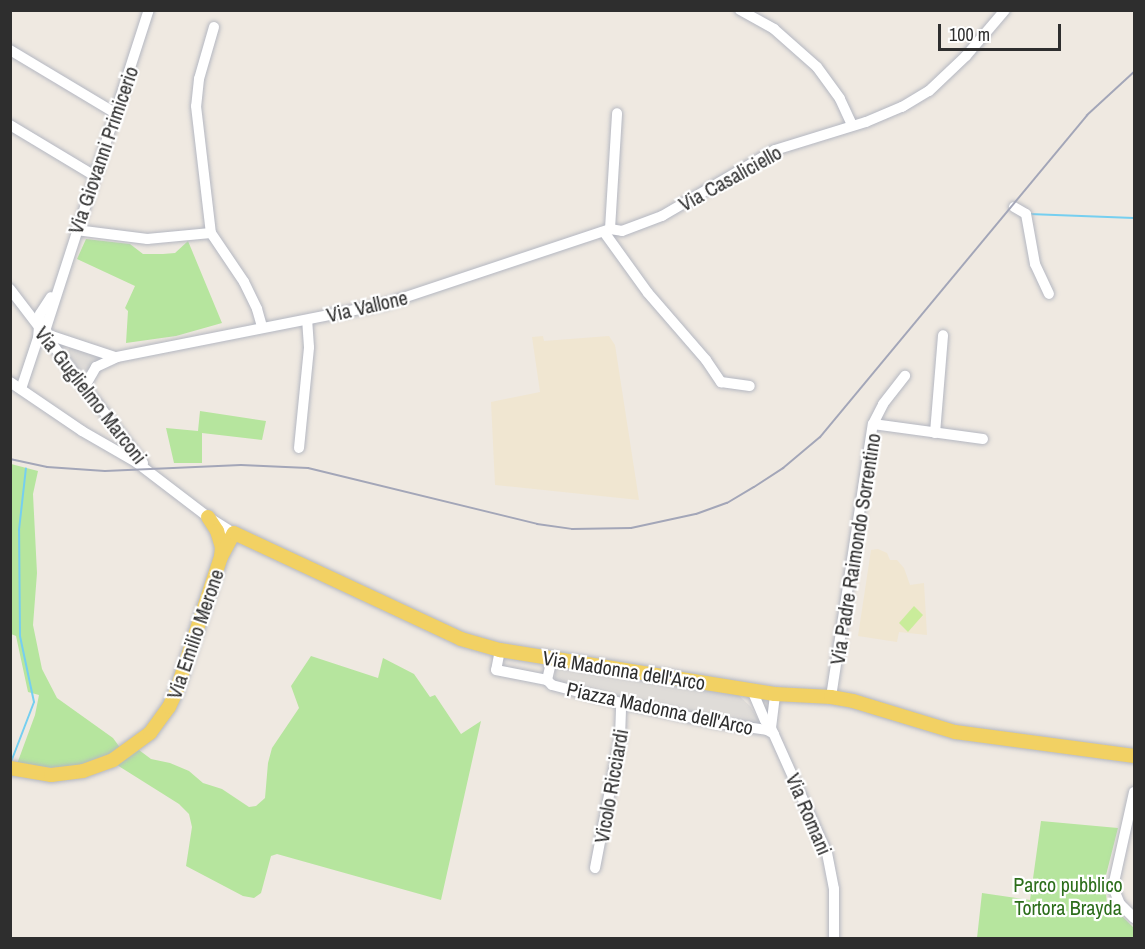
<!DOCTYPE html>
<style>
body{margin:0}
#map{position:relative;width:1145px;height:949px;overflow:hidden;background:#efe9e1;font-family:"Archivo Narrow",sans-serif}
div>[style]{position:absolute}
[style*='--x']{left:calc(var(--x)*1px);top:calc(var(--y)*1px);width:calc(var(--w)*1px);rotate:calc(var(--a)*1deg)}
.education>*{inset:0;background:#f0e6d1}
.green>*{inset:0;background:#b6e59e}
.pitch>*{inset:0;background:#c9ec9a}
.plaza>*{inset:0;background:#dfdcd8}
.stream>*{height:2px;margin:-1px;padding:0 1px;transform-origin:1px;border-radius:1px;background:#75cff0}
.roads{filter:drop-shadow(0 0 2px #b4b7c1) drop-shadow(0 0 2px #b4b7c1)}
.minor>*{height:10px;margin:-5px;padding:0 5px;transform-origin:5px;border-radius:5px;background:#fff}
.major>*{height:14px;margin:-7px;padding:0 7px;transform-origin:7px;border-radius:7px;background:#f2d163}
.rail>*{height:2px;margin:-1px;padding:0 1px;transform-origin:1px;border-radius:1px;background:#a3a6b8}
span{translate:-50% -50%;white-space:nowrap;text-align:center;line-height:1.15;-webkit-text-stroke:4.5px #fff;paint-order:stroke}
.street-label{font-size:20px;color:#2e2e2e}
.park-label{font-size:20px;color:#2c6e1b}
.frame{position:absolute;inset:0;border:12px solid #2e2e2e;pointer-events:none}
.scale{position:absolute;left:938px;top:24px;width:123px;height:27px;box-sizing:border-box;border:3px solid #2e2e2e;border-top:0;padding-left:8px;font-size:18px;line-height:21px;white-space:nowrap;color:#2e2e2e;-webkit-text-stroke:4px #fff;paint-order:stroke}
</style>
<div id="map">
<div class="education">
<i style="clip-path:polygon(543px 336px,544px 341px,609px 336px,615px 345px,639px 500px,495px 485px,491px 402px,540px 392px,532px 337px)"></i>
<i style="clip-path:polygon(878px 549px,887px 553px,890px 560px,897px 560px,904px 568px,910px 585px,924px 583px,927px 635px,899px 632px,897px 642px,858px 636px,871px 550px)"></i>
</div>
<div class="green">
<i style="clip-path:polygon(86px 239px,130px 244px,143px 254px,163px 254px,175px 253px,188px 241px,222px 323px,176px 336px,126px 343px,128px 311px,125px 308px,135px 286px,77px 259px)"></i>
<i style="clip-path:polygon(200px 411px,266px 421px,262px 440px,202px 433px,202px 463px,174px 463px,166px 428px,198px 431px)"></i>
<i style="clip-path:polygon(11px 464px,38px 471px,33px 494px,37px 573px,33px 625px,42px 669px,57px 698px,113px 738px,121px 749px,94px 762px,60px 769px,17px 764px,35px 715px,39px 695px,28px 692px,16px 636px,11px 634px)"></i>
<i style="clip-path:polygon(311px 656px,378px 678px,383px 658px,414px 674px,430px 697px,435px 695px,461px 734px,481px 721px,441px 900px,277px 854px,271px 856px,261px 893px,254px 898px,243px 896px,186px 866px,192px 827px,189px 814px,179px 804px,117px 765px,139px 750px,151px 759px,170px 763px,189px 771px,203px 783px,222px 789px,249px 807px,256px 806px,265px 798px,268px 763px,272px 748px,299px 708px,291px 686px)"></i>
<i style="clip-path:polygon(1041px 821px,1118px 828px,1105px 879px,1107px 906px,1113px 907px,1134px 928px,1134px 938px,977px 938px,982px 893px,1030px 900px)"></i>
</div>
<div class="pitch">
<i style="clip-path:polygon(914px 606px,923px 615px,908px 632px,899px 623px)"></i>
</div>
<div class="plaza">
<i style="clip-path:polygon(71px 345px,103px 357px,84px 379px,66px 355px)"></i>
<i style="clip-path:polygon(555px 664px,735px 692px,750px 706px,761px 724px,706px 718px,555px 682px)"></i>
</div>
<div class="stream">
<i style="--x:1029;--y:214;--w:105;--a:2.2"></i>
<i style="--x:11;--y:762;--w:64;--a:-69"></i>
<i style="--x:34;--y:702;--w:67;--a:-102"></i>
<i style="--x:20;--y:636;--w:106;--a:-90.5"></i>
<i style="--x:19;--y:530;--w:62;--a:-83.6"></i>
</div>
<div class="roads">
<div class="minor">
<i style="--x:740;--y:10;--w:39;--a:29"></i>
<i style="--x:774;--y:29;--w:57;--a:41.5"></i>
<i style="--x:817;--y:67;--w:39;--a:54"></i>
<i style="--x:840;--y:99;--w:29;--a:65"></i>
<i style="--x:214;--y:27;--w:54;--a:106.1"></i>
<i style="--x:199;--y:79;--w:27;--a:96"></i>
<i style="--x:196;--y:106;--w:128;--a:83.3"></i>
<i style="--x:211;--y:233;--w:59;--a:56"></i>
<i style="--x:244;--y:282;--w:30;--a:64"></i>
<i style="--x:257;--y:309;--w:19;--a:74"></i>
<i style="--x:10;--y:50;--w:125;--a:30.9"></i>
<i style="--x:10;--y:125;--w:99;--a:31"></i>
<i style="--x:1014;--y:207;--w:14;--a:30"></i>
<i style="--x:1026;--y:214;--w:51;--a:79.8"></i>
<i style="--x:1035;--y:264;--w:33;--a:65"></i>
<i style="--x:610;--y:229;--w:12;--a:9"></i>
<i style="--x:622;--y:231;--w:43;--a:-20.6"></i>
<i style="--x:662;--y:216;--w:131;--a:-30.3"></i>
<i style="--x:775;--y:150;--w:95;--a:-17.1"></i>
<i style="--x:866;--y:122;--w:39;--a:-23"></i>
<i style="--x:902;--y:107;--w:31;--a:-31"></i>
<i style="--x:929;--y:91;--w:51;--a:-43.4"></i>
<i style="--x:966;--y:56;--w:60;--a:-49.7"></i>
<i style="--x:610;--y:229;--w:116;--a:-86.5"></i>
<i style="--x:76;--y:230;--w:72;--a:7.2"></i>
<i style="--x:147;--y:239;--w:64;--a:-5.4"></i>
<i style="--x:604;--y:232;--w:75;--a:54.2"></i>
<i style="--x:648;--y:293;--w:89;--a:49.1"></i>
<i style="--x:706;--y:360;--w:27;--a:56"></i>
<i style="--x:721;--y:382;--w:29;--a:8"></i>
<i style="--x:10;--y:289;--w:219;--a:52.6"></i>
<i style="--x:115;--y:357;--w:73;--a:-161.6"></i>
<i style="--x:46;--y:334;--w:6;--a:-90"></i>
<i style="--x:46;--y:328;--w:334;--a:-72.1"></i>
<i style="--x:10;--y:382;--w:87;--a:34.2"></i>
<i style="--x:82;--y:431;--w:62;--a:29.9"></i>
<i style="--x:136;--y:462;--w:91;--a:37.4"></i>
<i style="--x:208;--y:517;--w:31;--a:32"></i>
<i style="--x:85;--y:386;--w:22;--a:-60"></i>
<i style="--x:96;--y:367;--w:23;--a:-25"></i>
<i style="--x:117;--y:357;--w:273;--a:-11.2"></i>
<i style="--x:385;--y:304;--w:237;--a:-18.4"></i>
<i style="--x:21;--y:389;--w:54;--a:-71.6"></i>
<i style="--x:38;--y:338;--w:24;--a:-85"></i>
<i style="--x:40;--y:314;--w:20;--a:-57"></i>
<i style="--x:873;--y:424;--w:111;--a:7.8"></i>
<i style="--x:935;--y:433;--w:98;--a:-85.3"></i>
<i style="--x:299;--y:448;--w:101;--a:-84.3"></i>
<i style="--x:309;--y:347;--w:27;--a:-94"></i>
<i style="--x:500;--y:650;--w:20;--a:101"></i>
<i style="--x:496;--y:670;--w:52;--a:11.1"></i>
<i style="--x:547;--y:680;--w:7;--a:45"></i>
<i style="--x:552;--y:685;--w:71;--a:14.6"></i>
<i style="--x:621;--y:703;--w:99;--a:11.7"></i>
<i style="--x:718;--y:723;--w:49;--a:8.1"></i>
<i style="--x:767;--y:730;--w:8;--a:30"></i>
<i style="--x:547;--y:680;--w:22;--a:-77"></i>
<i style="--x:752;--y:690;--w:33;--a:67"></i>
<i style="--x:765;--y:720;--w:10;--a:53"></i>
<i style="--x:771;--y:728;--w:137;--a:65.9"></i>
<i style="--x:827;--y:853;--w:37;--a:79"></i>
<i style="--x:834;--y:889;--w:49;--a:90"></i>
<i style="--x:831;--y:697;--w:276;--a:-81.3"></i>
<i style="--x:873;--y:424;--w:22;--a:-63"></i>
<i style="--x:883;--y:404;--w:36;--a:-52"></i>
<i style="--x:771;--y:728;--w:34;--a:-83"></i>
<i style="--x:1134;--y:792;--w:97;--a:102.5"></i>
<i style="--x:1113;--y:887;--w:18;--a:68"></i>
<i style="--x:1120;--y:904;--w:20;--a:45"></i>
<i style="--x:595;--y:868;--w:132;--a:-79.1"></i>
<i style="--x:620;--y:738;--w:35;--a:-88"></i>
</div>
<div class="major">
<i style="--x:208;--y:517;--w:17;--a:57"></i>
<i style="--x:217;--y:531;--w:17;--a:73"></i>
<i style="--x:222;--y:547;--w:10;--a:96"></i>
<i style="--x:10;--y:768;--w:42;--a:9.7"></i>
<i style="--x:51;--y:775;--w:32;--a:-7"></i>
<i style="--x:83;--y:771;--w:32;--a:-20"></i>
<i style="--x:113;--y:760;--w:46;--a:-36.1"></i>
<i style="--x:150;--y:733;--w:32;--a:-54"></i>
<i style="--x:169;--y:707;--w:17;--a:-65"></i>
<i style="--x:176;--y:692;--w:142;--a:-71.6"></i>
<i style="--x:221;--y:557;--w:27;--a:-62"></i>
<i style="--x:234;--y:533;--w:251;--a:25"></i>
<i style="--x:461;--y:639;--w:41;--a:15.8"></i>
<i style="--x:500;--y:650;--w:278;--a:9.1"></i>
<i style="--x:775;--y:694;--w:56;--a:3.1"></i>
<i style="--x:831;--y:697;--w:22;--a:10"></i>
<i style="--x:853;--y:701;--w:107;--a:16.9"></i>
<i style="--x:955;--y:732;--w:181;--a:7.6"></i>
</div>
</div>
<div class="rail">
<i style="--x:10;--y:459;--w:38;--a:12"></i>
<i style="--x:47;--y:467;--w:58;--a:3.9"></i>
<i style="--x:105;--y:471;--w:136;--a:-2.5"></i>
<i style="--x:241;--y:465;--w:67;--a:2.6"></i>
<i style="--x:308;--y:468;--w:236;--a:13.7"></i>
<i style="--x:537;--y:524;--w:35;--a:8"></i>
<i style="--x:572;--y:529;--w:59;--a:-1"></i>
<i style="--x:631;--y:528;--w:66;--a:-12.2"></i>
<i style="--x:696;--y:514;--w:33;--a:-20"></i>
<i style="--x:727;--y:503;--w:31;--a:-31"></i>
<i style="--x:754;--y:487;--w:35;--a:-33"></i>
<i style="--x:783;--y:468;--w:48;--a:-40"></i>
<i style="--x:820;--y:437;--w:418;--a:-50.3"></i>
<i style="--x:1087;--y:115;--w:64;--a:-42.5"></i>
</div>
<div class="street-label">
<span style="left:103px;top:150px;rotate:-71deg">Via Giovanni Primicerio</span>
<span style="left:730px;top:178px;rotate:-29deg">Via Casaliciello</span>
<span style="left:367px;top:306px;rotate:-13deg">Via Vallone</span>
<span style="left:91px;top:395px;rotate:52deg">Via Guglielmo Marconi</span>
<span style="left:855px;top:549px;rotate:-81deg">Via Padre Raimondo Sorrentino</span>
<span style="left:195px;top:634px;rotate:-71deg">Via Emilio Merone</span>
<span style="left:624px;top:670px;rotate:9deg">Via Madonna dell'Arco</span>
<span style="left:660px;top:708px;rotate:12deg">Piazza Madonna dell'Arco</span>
<span style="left:611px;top:786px;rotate:-80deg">Vicolo Ricciardi</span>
<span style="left:809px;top:814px;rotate:67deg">Via Romani</span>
</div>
<div class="park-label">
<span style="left:1068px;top:896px">Parco pubblico<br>Tortora Brayda</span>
</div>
<div class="frame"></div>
<div class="scale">100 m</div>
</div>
